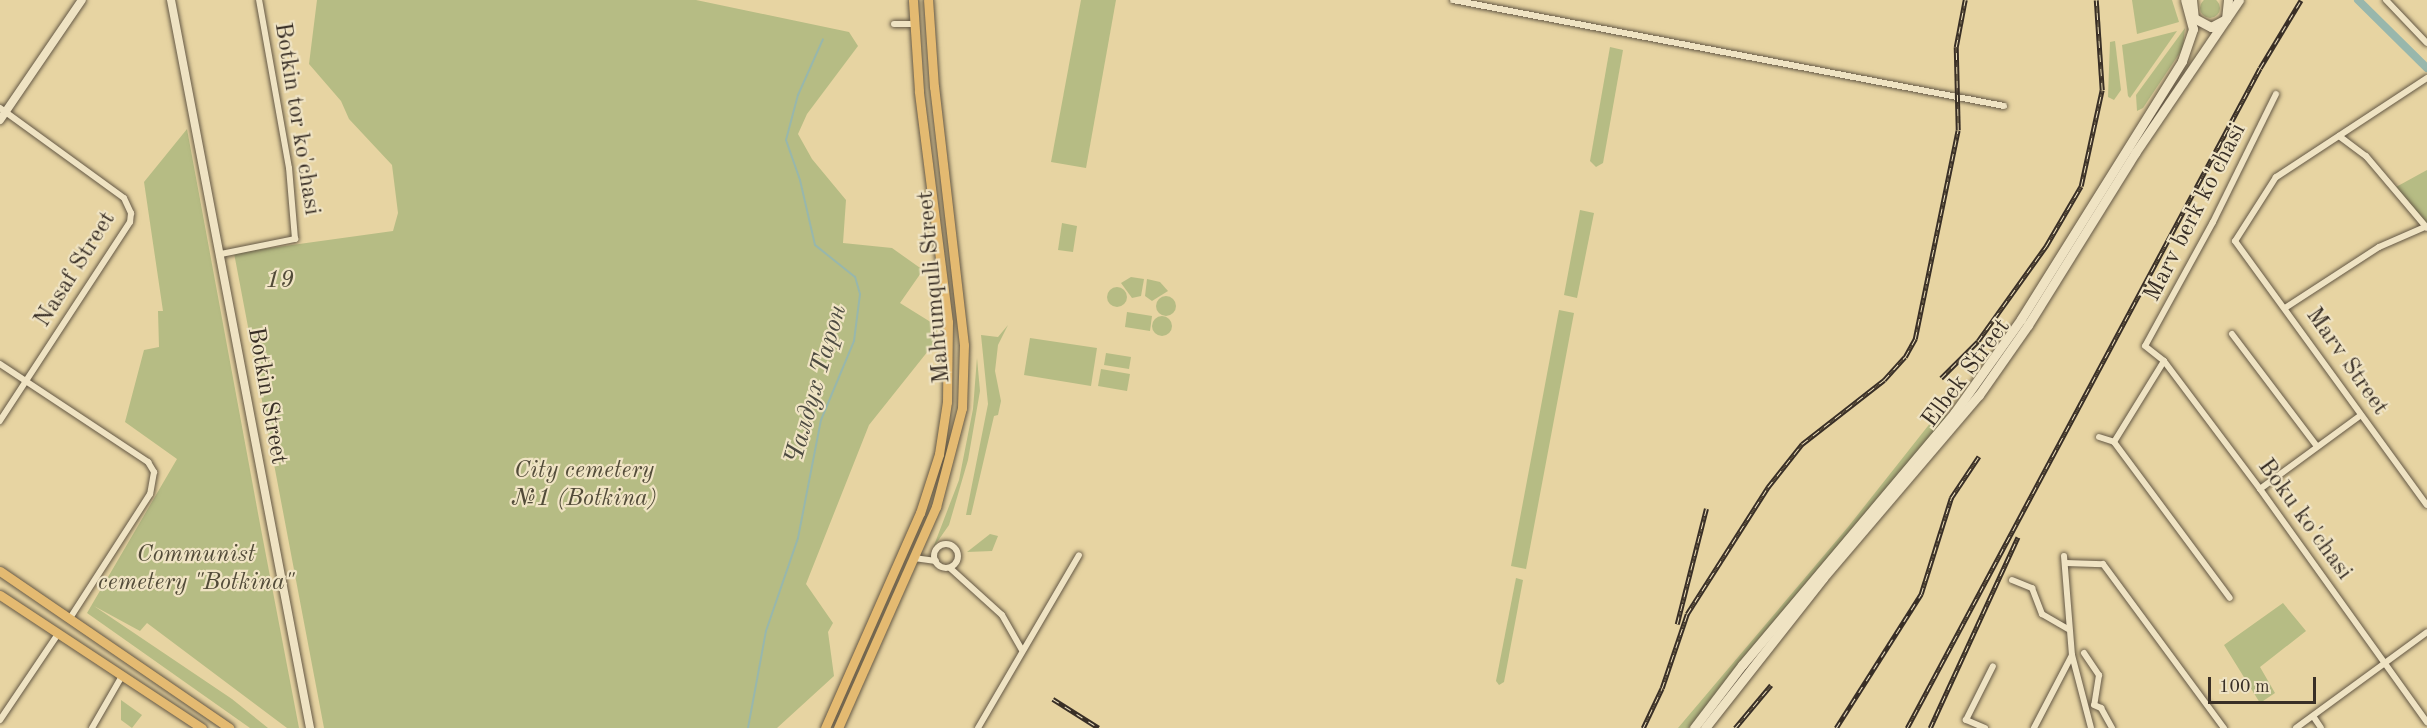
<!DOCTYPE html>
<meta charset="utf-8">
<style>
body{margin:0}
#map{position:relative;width:2427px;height:728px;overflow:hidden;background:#e7d4a2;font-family:"Old Standard TT",serif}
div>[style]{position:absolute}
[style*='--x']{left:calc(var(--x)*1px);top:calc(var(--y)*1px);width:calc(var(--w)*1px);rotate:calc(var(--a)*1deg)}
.green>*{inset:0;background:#b6bc84}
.round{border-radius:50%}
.stream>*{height:2px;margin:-1px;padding:0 1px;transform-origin:1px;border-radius:1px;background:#98b7ac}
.canal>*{height:8px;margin:-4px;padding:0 4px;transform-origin:4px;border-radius:4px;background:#98b7ac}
.roads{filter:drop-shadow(0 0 2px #645845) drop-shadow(0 0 2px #645845)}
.minor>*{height:6px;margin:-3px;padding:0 3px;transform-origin:3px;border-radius:3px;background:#efe3c3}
.minor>.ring{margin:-3px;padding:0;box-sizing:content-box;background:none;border:6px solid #efe3c3;border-radius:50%}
.tertiary>*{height:8px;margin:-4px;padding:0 4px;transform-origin:4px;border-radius:4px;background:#efe3c3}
.secondary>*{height:9px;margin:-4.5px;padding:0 4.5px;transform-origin:4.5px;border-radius:4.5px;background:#efe3c3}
.primary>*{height:9px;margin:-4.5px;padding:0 4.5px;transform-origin:4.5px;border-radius:4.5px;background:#e4ba71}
.rail>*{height:4.5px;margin-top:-2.25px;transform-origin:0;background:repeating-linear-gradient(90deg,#efe3c3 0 7px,#392f26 0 14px);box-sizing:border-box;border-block:2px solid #392f26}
span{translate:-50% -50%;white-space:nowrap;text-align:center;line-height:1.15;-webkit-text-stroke:4.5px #efe3c3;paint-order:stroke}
.street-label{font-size:24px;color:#392f26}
.park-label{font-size:24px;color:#524b39;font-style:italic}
.water-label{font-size:26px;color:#4c4a41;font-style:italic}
.scale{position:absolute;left:2208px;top:677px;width:108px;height:27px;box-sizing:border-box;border:3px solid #392f26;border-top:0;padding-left:8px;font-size:18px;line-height:21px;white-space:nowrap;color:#392f26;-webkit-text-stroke:4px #efe3c3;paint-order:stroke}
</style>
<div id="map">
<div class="green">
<i class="round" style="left:2200px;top:-2px;width:20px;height:20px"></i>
<i style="clip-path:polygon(317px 0,696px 0,849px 32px,858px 46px,807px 114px,798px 134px,812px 159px,846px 200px,843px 243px,892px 248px,923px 270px,900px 303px,937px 326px,936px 341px,869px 425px,806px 584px,833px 623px,828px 632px,834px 676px,777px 728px,324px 728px,234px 253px,393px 231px,398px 213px,392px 165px,349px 119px,341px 101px,309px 64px)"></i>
<i style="clip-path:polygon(1081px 0,1116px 0,1086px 168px,1051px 162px)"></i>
<i style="clip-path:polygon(2132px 0,2172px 0,2179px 22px,2137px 34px)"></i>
<i style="clip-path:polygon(2185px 28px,2183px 48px,2143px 108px,2137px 111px,2136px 95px)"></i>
<i style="clip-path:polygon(2177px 31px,2130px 98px,2128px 96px,2122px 45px)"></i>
<i style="clip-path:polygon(2115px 41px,2121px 90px,2114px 100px,2108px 97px,2110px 42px)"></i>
<i style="clip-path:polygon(1610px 47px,1623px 50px,1603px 163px,1596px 167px,1590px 161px)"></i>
<i style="clip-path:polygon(187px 129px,260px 524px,299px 728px,287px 728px,147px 623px,140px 631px,94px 606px,232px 699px,268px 728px,250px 728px,87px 613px,177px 459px,125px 422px,144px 350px,159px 347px,158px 311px,163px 311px,144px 182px)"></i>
<i style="clip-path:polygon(2427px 170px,2427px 224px,2396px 187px)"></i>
<i style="clip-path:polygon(1580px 210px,1594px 213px,1577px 298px,1564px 295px)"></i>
<i style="clip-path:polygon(1062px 223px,1077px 226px,1073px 252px,1058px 250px)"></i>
<i style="clip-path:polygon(1131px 277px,1144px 279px,1141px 296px,1132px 298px,1121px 283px)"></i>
<i style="clip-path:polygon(1147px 279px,1160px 282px,1168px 291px,1152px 301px,1145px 296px)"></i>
<i class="round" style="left:1107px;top:287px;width:20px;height:20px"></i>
<i class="round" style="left:1156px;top:296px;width:20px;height:20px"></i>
<i style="clip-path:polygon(1559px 310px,1574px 313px,1526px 569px,1511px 566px)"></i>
<i style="clip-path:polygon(1127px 312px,1152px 316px,1150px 331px,1125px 327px)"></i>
<i class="round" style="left:1152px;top:316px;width:20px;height:20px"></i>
<i style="clip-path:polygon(1008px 325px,998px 345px,995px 371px,1001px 401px,998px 415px,994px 416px,971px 515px,966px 515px,988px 404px,981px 335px,998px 337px)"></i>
<i style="clip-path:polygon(1030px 338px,1097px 348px,1091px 386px,1024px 375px)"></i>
<i style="clip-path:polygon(1106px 353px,1131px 357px,1129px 369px,1104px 365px)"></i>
<i style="clip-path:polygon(977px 358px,980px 391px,968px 460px,949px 525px,933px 548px,959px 480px,973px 409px)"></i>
<i style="clip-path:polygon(1101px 369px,1130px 374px,1127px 391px,1098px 386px)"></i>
<i style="clip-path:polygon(1939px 412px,1947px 416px,1690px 728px,1678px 728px,1848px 527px)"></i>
<i style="clip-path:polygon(990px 534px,998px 536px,992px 551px,967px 552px)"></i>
<i style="clip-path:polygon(1516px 578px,1523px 580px,1504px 682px,1499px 685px,1496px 681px)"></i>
<i style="clip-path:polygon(2283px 603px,2306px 631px,2260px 667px,2275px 693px,2260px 703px,2224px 645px)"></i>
<i style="clip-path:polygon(121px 700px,142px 715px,132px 728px,121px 720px)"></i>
</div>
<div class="stream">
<i style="--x:748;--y:728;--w:99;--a:-79.5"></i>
<i style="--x:766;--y:631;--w:98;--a:-71"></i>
<i style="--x:798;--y:538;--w:120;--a:-79"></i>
<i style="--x:821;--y:420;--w:86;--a:-67.3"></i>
<i style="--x:854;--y:341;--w:47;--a:-82.7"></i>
<i style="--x:860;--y:294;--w:18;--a:-106"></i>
<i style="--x:855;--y:277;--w:51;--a:-141.3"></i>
<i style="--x:815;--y:245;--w:67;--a:-103"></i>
<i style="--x:800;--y:180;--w:42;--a:-109.3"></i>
<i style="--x:786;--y:140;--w:47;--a:-75.1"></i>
<i style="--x:798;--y:95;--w:61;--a:-65.9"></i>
</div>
<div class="canal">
<i style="--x:2358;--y:0;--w:97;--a:44.6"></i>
</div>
<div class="roads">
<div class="minor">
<i style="--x:1453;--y:0;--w:561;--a:10.89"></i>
<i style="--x:2386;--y:0;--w:59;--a:46.4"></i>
<i style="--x:894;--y:24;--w:21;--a:0"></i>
<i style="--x:2427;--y:78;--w:181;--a:146.7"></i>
<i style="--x:2276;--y:177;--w:76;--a:122.6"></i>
<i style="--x:2235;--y:241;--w:326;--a:54"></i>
<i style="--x:2276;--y:94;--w:143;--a:116.2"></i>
<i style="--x:2213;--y:222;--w:141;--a:118.7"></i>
<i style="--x:2145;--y:346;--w:24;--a:38"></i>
<i style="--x:2164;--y:361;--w:160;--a:53.1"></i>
<i style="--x:2260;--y:489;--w:287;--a:54.4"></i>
<i style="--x:0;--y:108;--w:153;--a:36"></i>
<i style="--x:124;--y:198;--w:17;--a:65"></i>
<i style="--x:131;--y:213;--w:9;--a:96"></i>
<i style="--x:130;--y:222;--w:238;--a:123.2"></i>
<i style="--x:2339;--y:136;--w:34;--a:37"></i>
<i style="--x:2366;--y:156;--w:94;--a:49.7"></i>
<i style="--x:221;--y:254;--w:76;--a:-11.5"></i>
<i style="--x:295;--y:239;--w:71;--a:-94.8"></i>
<i style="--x:289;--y:168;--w:171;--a:-100.1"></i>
<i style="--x:2285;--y:308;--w:112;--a:-33"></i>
<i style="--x:2379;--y:247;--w:50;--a:-23.5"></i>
<i style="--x:2232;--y:334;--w:139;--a:52.9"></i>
<i style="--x:0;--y:364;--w:178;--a:33.5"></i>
<i style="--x:148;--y:462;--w:12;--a:59"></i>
<i style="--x:154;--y:472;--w:22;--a:100"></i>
<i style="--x:150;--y:494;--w:148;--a:122.8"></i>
<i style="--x:2099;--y:437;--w:16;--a:18"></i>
<i style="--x:2114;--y:442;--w:194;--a:53.4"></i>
<i style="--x:2114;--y:442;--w:95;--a:-58.3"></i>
<i style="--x:2260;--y:489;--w:125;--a:-36.2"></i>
<i class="ring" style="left:934px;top:544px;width:18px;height:18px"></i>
<i style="--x:2064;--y:556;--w:99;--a:85.4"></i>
<i style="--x:2072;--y:655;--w:75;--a:75.4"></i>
<i style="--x:914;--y:558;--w:22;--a:8"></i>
<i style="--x:2066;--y:563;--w:37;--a:2"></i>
<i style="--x:2103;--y:564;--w:204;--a:53.6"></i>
<i style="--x:950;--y:568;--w:70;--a:42.1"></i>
<i style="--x:1002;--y:615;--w:40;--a:60.3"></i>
<i style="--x:2012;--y:580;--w:22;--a:22"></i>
<i style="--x:2032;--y:588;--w:28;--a:69"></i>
<i style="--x:2042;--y:614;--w:30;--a:30"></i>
<i style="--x:2084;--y:653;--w:27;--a:56"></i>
<i style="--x:2099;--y:675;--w:30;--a:99"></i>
<i style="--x:2094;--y:705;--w:8;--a:23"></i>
<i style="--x:2101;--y:708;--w:23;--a:61"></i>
<i style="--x:2313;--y:716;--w:14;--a:56"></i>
<i style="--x:0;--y:720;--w:104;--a:-56"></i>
<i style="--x:92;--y:728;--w:60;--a:-60"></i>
<i style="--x:978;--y:728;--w:200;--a:-59.7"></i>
<i style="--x:1985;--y:728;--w:21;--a:-157"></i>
<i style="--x:1966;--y:720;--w:60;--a:-63.4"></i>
<i style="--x:2034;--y:728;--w:82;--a:-62.5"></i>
<i style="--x:2296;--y:728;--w:162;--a:-36.2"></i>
</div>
<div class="tertiary">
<i style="--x:171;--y:0;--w:741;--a:79.19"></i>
<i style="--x:0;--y:120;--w:145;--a:-55.7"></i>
</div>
<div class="secondary">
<i style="--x:2192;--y:0;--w:18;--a:84"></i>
<i style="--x:2194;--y:18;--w:19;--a:28"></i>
<i style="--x:2211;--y:27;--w:17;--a:-28"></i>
<i style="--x:2226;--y:19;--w:19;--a:-84"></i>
<i style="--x:1694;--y:728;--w:79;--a:-52.7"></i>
<i style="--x:1742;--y:665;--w:331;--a:-49.9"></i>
<i style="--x:1955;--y:412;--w:114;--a:-54.6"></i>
<i style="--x:2021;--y:319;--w:304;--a:-58"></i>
<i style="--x:2182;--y:61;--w:34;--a:-71"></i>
<i style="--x:2193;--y:29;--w:30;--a:-105"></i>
<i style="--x:1705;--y:728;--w:191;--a:-51.8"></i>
<i style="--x:1823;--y:578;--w:240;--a:-49.6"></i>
<i style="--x:1979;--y:395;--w:85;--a:-55"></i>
<i style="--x:2028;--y:325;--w:203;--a:-58.1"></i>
<i style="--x:2135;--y:153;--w:185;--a:-55.8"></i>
</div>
<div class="primary">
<i style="--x:0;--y:571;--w:278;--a:34.4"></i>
<i style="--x:0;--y:595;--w:242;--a:33.4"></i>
<i style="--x:825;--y:728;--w:235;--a:-66.2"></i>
<i style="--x:920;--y:513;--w:62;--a:-72.1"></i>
<i style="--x:939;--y:454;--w:53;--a:-81.3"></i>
<i style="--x:947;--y:402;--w:80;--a:-89.3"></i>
<i style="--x:948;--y:322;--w:233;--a:-97.2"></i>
<i style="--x:919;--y:91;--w:91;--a:-93.8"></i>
<i style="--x:838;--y:728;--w:242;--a:-66.1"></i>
<i style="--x:936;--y:507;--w:102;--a:-75.3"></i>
<i style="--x:962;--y:408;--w:63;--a:-88.2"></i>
<i style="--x:964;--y:345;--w:260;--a:-96.6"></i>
<i style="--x:934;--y:87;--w:87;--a:-93.9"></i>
</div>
</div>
<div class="rail">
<i style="--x:1941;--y:378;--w:52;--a:-45"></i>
<i style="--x:1978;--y:341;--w:117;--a:-54.4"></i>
<i style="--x:2046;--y:246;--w:69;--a:-59.7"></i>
<i style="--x:2081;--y:186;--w:98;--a:-77.7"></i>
<i style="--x:2102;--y:90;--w:90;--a:-93.8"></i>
<i style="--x:1677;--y:624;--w:119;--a:-75.8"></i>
<i style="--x:1053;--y:699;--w:54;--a:32.2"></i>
<i style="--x:1643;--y:728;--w:44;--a:-64.6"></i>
<i style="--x:1662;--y:688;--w:78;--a:-71.3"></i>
<i style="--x:1687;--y:614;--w:151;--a:-57.5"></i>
<i style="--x:1768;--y:487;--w:55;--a:-51.7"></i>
<i style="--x:1802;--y:444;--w:104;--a:-38"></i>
<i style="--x:1884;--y:380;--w:31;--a:-48"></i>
<i style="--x:1905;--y:357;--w:21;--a:-61"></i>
<i style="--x:1915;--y:339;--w:213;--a:-78.4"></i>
<i style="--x:1958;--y:130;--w:83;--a:-91.4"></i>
<i style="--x:1956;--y:47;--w:48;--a:-79.2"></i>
<i style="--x:1735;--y:728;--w:56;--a:-50.1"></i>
<i style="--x:1836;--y:728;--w:159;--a:-57.6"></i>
<i style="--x:1921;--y:594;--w:101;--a:-72.6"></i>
<i style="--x:1951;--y:498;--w:50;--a:-56.3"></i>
<i style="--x:1907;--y:728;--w:748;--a:-61.86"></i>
<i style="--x:2260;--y:68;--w:79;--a:-58.9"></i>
<i style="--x:1930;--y:728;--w:210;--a:-65.3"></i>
</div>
<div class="street-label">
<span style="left:296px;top:119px;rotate:81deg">Botkin tor ko'chasi</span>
<span style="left:2196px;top:213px;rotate:-63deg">Marv berk ko'chasi</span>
<span style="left:76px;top:270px;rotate:-58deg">Nasaf Street</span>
<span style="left:935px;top:287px;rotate:-95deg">Mahtumquli Street</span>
<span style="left:2346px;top:362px;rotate:55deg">Marv Street</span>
<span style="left:1967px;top:374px;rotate:-53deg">Elbek Street</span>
<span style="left:266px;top:396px;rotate:80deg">Botkin Street</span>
<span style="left:2304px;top:520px;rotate:54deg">Boku ko'chasi</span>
</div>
<div class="park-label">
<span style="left:280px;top:282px">19</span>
<span style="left:584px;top:486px">City cemetery<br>№1 (Botkina)</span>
<span style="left:196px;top:570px">Communist<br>cemetery "Botkina"</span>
</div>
<div class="water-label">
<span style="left:817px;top:385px;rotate:-74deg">Чалдух Тарон</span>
</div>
<div class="scale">100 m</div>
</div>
